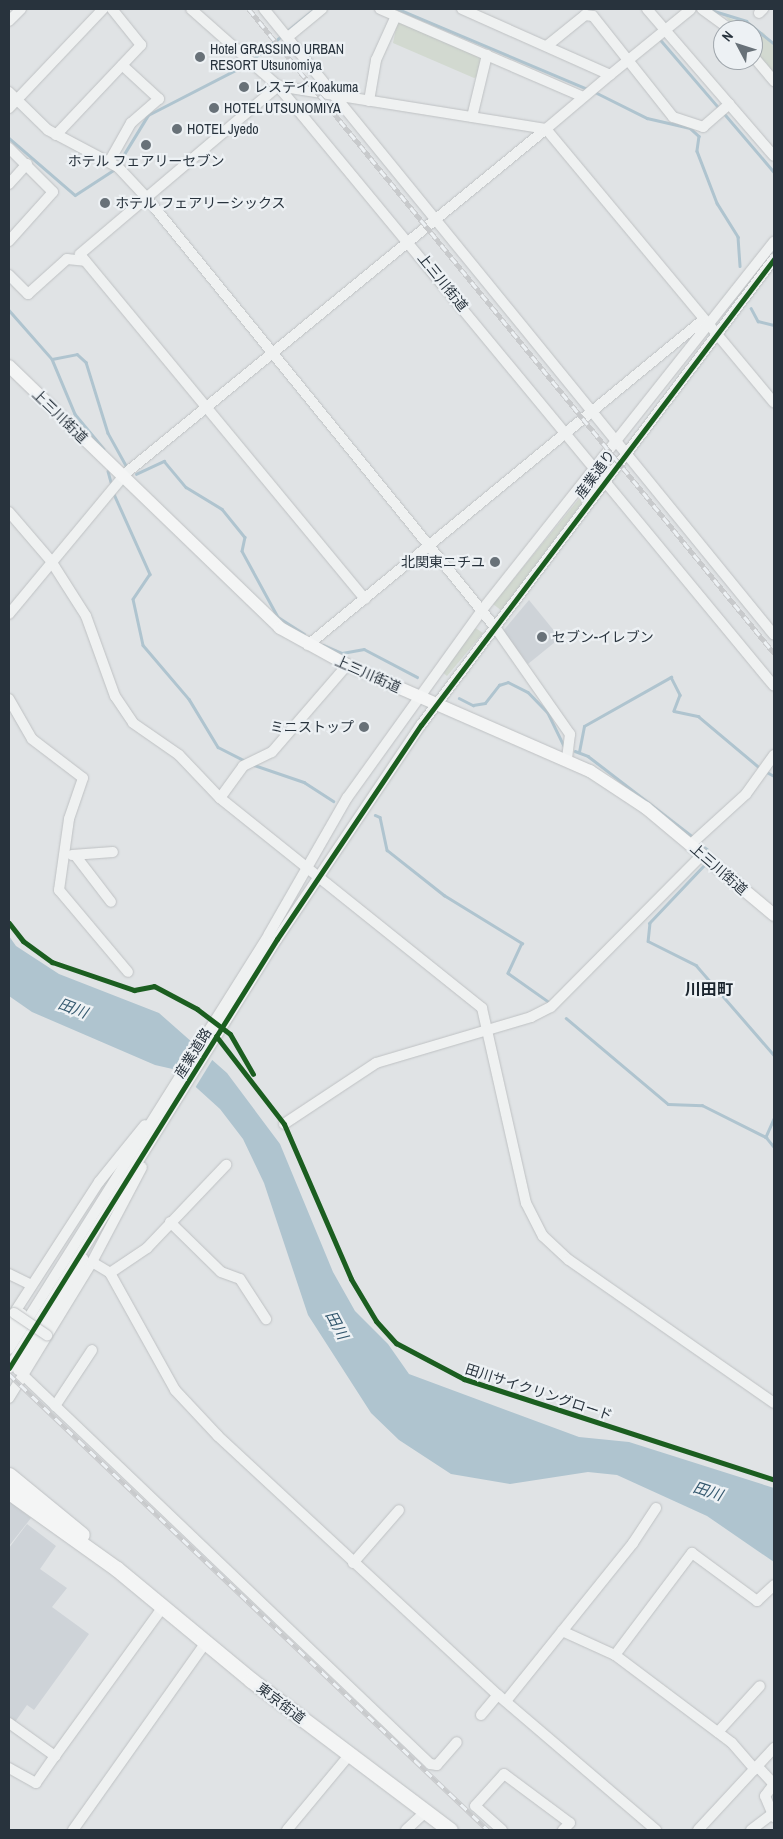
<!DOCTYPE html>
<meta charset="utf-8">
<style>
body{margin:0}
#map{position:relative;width:783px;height:1839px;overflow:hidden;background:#e0e3e5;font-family:"Archivo Narrow","Noto Sans JP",sans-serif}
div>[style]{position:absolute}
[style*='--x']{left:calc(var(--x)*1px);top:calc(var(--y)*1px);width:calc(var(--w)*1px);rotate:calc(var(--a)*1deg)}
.built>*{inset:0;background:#ced3d8}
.green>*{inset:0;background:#d2d9d0}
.water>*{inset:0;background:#afc4cf}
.pier>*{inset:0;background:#e0e3e5}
.stream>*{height:2.5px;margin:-1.25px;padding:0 1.25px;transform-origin:1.25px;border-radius:1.25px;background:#afc4cf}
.roads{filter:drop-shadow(0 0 1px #bec1c3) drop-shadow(0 0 1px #bec1c3)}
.minor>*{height:10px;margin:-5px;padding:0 5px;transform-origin:5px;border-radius:5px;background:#eff1f1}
.major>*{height:12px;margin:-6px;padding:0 6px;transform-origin:6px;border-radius:6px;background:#f4f5f5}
.highway>*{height:15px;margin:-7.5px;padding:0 7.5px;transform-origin:7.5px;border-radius:7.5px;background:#f4f5f5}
.rail>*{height:4.5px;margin-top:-2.25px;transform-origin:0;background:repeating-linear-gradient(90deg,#edf1f4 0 8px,#c8cacc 0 16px);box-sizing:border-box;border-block:1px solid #c8cacc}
.bridges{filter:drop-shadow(0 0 1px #bec1c3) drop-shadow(0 0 1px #bec1c3)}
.minor-bridge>*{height:10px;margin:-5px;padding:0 5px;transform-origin:5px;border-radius:5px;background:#eff1f1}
.cycleway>*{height:5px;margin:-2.5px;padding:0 2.5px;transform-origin:2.5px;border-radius:2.5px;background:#1b5e20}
.dots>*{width:14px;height:14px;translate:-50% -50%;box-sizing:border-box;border:2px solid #edf1f4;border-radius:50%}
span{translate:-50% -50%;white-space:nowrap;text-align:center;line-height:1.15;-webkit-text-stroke:4.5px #edf1f4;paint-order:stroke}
.poi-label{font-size:14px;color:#28333d}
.left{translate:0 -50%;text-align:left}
.right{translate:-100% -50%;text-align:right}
.street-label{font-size:14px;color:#28333d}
.water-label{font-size:15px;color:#34586e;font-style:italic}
.quarter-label{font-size:16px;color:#1a242d;font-weight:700}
.frame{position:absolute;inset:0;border:10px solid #28333d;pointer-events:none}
.north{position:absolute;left:713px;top:20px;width:50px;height:50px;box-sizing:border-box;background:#edf1f4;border:1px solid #9ea5ab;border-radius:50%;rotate:310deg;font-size:14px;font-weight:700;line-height:20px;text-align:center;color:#28333d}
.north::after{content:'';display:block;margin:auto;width:18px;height:22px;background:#687178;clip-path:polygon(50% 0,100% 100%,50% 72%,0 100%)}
</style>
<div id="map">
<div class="built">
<i style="clip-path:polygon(529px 600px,560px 638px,528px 664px,503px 631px)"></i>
<i style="clip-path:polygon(9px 1501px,31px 1518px,9px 1546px)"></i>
<i style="clip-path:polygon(27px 1524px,56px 1546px,40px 1569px,67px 1588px,52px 1607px,89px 1634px,34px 1710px,27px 1705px,15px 1722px,9px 1718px,9px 1548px)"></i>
</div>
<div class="green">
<i style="clip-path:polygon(725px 16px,764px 33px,774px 47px,774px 73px,753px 49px,753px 30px,737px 30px)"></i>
<i style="clip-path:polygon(402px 21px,481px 56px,479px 76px,474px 78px,393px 43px,397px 23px)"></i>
<i style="clip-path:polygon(587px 489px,590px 492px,502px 611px,493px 604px)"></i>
<i style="clip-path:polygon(474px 627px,483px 633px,447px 676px,441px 671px)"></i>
</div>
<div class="water">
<i style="clip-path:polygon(9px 936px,16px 946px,59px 974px,159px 1013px,227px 1073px,280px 1144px,333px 1272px,355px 1311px,388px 1344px,409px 1374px,579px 1437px,629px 1442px,774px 1488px,774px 1562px,707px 1516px,617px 1475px,588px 1472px,510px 1484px,451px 1474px,399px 1440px,371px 1413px,308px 1315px,264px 1183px,243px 1139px,220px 1109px,177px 1070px,155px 1065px,32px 1012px,9px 996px)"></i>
</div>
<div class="pier">
<i style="clip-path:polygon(194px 1036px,214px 1057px,195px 1088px,172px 1071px)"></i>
</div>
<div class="stream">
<i style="--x:398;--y:9;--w:205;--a:22.9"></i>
<i style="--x:711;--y:10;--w:37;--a:17"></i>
<i style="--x:746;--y:21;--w:36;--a:39"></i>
<i style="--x:286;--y:32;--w:36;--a:-39"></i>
<i style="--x:659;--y:38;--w:92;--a:49.4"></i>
<i style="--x:253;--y:59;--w:36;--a:-39"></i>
<i style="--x:595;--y:92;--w:58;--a:26.6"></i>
<i style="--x:647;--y:118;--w:44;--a:13.1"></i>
<i style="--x:690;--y:128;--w:12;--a:42"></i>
<i style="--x:699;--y:136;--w:15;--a:98"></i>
<i style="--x:697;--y:151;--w:56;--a:69"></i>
<i style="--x:717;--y:203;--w:40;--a:58"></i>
<i style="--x:738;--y:237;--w:29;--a:86"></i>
<i style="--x:723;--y:112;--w:79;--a:49.6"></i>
<i style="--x:9;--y:138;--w:87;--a:40.8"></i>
<i style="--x:75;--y:195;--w:48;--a:-33"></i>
<i style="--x:118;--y:164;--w:57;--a:-58.5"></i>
<i style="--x:148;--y:115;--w:114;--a:-27.2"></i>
<i style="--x:751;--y:308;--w:15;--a:62"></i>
<i style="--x:758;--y:321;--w:16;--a:14"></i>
<i style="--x:9;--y:310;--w:65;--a:48.7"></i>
<i style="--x:52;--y:359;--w:60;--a:67.3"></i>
<i style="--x:75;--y:414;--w:45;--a:50.4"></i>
<i style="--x:52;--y:359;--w:25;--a:-11"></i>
<i style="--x:77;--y:354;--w:12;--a:42"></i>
<i style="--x:86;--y:362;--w:74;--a:72.8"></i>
<i style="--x:108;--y:433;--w:38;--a:61"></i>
<i style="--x:108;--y:471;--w:11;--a:75"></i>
<i style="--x:136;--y:474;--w:31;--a:-25"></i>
<i style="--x:164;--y:461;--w:34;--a:50"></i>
<i style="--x:186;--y:487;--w:42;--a:31.4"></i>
<i style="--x:222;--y:509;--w:36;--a:51"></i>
<i style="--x:245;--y:537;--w:14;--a:102"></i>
<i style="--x:242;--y:551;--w:75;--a:61.4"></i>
<i style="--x:278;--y:617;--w:31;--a:33"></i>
<i style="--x:114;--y:494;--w:88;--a:65.8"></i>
<i style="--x:150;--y:574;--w:30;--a:124"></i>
<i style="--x:133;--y:599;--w:47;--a:77.7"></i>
<i style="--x:143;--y:645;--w:71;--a:49.6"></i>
<i style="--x:189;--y:699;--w:56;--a:58.9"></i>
<i style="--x:218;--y:747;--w:30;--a:27"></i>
<i style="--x:323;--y:645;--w:21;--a:23"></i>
<i style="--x:342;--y:653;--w:22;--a:-10"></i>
<i style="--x:364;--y:649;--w:60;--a:27.8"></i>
<i style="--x:459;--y:698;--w:16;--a:27"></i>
<i style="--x:473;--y:705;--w:12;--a:-9"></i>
<i style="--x:485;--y:703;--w:23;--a:-52"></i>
<i style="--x:499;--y:685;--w:9;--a:-18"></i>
<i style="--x:508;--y:682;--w:22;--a:27"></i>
<i style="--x:528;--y:692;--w:29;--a:46"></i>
<i style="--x:548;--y:713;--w:39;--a:64"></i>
<i style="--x:575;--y:751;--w:14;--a:21"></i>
<i style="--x:588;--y:756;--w:131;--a:37.6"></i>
<i style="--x:579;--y:752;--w:26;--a:-79"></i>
<i style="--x:584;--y:726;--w:100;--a:-29.4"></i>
<i style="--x:671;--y:677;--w:20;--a:63"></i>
<i style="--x:680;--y:695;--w:17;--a:111"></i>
<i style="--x:674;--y:711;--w:25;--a:12"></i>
<i style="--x:698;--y:716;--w:81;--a:40"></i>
<i style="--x:254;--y:765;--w:53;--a:18.8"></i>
<i style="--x:304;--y:782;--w:35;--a:33"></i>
<i style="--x:765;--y:771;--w:10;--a:29"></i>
<i style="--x:375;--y:815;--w:5;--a:22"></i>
<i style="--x:380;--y:817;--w:34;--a:78"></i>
<i style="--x:387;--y:850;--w:73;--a:38.3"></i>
<i style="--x:444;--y:895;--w:92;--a:31.6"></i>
<i style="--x:522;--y:943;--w:33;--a:115"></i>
<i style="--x:508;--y:973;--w:50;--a:35.3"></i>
<i style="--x:701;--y:845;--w:7;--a:34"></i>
<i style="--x:704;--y:866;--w:79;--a:133.5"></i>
<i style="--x:650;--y:923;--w:18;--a:96"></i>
<i style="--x:648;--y:941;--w:54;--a:26.6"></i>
<i style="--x:696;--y:965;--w:119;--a:49.1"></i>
<i style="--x:566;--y:1018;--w:133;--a:40.1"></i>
<i style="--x:668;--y:1104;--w:34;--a:2"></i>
<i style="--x:702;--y:1105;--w:72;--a:26.6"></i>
<i style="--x:774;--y:1119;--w:20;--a:114"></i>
<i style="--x:766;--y:1137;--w:13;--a:51"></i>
</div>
<div class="roads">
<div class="minor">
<i style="--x:191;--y:9;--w:116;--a:41.5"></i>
<i style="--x:278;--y:86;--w:778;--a:50.42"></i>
<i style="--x:264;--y:9;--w:807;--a:50.83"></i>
<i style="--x:380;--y:9;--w:221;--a:23.4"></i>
<i style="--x:462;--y:9;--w:162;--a:24"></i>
<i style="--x:610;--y:75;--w:104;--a:-39.2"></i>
<i style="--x:647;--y:9;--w:194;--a:49.2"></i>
<i style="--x:702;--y:9;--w:36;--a:36"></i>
<i style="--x:759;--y:13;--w:6;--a:-45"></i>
<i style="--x:9;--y:21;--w:17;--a:-45"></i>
<i style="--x:288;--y:37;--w:44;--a:-39.5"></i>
<i style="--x:548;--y:45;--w:48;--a:-39"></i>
<i style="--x:585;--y:15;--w:8;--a:7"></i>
<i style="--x:593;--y:16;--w:129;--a:51.6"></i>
<i style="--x:673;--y:117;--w:32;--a:18"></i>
<i style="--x:703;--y:127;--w:35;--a:-41"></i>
<i style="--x:753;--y:56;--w:33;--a:50"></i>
<i style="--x:9;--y:92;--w:54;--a:44.3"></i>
<i style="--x:48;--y:130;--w:79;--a:27.9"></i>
<i style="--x:118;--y:167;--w:41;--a:47"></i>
<i style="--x:146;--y:197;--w:554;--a:50.94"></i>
<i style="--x:495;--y:627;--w:131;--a:55"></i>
<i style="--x:570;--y:734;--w:25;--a:97"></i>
<i style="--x:369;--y:101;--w:42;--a:-80.3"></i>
<i style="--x:376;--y:60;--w:48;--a:-65.6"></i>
<i style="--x:9;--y:108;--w:137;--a:-46.5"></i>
<i style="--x:472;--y:117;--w:64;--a:-76.4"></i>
<i style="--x:56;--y:135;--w:124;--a:-46.6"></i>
<i style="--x:141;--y:45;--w:46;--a:-128.9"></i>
<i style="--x:9;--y:148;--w:62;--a:45"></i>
<i style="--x:53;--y:192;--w:66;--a:131.9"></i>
<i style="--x:109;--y:162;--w:45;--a:-60.6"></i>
<i style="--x:131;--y:123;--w:37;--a:-41"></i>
<i style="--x:159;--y:99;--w:50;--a:-137.4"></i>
<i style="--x:9;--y:184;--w:27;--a:-48"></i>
<i style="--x:9;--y:275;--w:27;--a:45"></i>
<i style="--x:28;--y:294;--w:52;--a:-41.9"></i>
<i style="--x:67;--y:259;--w:18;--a:6"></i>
<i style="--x:9;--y:512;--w:65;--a:49.4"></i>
<i style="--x:51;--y:561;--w:65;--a:57.5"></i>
<i style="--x:86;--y:616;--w:85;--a:70.1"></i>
<i style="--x:115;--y:696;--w:32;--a:56"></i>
<i style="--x:133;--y:723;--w:56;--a:34.8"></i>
<i style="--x:179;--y:755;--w:59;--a:46.4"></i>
<i style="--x:220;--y:798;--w:336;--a:38.7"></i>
<i style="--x:482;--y:1008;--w:200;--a:77.3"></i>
<i style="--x:526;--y:1203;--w:37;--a:63"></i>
<i style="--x:543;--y:1236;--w:35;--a:43"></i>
<i style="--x:569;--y:1260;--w:250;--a:34.9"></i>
<i style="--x:365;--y:599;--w:447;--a:-129.6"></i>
<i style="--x:80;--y:254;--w:260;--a:-40.3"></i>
<i style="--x:278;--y:86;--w:271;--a:9.1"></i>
<i style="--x:546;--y:129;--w:84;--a:-40.2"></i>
<i style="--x:9;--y:614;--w:183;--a:-50.3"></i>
<i style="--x:126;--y:473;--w:543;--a:-39.32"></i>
<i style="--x:546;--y:129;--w:356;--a:50.2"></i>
<i style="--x:308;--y:645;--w:512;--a:-39.45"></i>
<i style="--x:9;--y:699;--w:46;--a:60.1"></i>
<i style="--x:32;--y:739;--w:64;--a:37.4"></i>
<i style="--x:83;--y:778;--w:43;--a:108.9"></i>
<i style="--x:69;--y:819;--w:72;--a:98"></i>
<i style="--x:59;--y:890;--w:107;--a:49.9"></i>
<i style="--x:220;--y:798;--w:39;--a:-54"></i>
<i style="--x:243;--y:766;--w:32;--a:-26"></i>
<i style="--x:272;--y:752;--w:115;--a:-49.2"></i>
<i style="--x:690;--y:845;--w:76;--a:-42.3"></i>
<i style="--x:746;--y:794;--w:48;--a:-54.3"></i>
<i style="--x:72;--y:855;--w:41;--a:-4.2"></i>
<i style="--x:75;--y:855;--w:59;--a:52.5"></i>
<i style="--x:284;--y:1124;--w:110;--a:-33.5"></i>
<i style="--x:376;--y:1063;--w:162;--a:-16.5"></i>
<i style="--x:531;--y:1017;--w:22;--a:-27"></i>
<i style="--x:551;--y:1007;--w:214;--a:-45.2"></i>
<i style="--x:170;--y:1222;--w:71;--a:44.4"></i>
<i style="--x:221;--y:1272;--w:20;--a:20"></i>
<i style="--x:240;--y:1279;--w:48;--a:57"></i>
<i style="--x:92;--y:1262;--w:21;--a:31"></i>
<i style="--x:110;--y:1273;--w:134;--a:60.9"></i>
<i style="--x:175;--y:1390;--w:63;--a:46.9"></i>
<i style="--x:218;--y:1436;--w:381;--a:42.8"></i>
<i style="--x:498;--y:1695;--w:208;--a:40.5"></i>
<i style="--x:110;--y:1273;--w:45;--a:-34"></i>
<i style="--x:147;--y:1248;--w:115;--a:-46.4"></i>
<i style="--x:9;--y:1274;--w:25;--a:26"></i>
<i style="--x:9;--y:1321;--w:166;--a:-57.1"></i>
<i style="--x:99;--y:1182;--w:73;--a:-51.1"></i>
<i style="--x:9;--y:1334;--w:24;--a:-57"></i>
<i style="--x:9;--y:1349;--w:490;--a:-57.9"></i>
<i style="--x:269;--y:934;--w:157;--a:-60.2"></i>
<i style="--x:347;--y:798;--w:231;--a:-54.3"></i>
<i style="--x:482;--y:610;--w:470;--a:-51.6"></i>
<i style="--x:9;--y:1368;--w:506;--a:-58.01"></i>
<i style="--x:277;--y:939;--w:258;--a:-56.1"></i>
<i style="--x:421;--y:725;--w:585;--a:-52.86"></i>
<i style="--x:18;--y:1370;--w:129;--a:-59.6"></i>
<i style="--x:23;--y:1375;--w:563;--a:43.7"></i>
<i style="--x:430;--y:1764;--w:7;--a:8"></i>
<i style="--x:437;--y:1765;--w:30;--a:-49"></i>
<i style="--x:9;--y:1398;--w:159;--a:-58.6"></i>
<i style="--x:92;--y:1262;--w:107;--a:-62.2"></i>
<i style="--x:55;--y:1406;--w:67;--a:-56.5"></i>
<i style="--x:353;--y:1563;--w:70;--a:-49"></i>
<i style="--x:562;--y:1631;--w:58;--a:24.4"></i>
<i style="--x:615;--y:1655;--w:128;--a:-53"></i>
<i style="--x:692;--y:1553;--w:81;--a:36.4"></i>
<i style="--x:757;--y:1601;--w:23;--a:-43"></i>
<i style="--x:615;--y:1655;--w:146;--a:36.9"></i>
<i style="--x:732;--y:1743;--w:35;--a:49"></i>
<i style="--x:506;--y:1701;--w:203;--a:-51.2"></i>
<i style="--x:633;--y:1543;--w:42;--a:-56.7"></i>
<i style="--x:481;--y:1715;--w:26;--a:-50"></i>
<i style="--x:9;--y:1723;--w:57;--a:35.7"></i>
<i style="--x:55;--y:1756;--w:184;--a:-54.1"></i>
<i style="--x:718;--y:1732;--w:62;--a:-47.6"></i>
<i style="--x:757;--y:1766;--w:25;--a:47"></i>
<i style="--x:9;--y:1768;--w:31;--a:29"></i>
<i style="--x:36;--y:1783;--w:33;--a:-55"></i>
<i style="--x:774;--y:1784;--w:15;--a:127"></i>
<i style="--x:765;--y:1796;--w:23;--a:67"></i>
<i style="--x:73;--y:1830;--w:230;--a:-54.7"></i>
<i style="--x:287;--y:1830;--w:99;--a:-50.3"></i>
<i style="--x:406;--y:1830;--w:26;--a:-43"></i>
<i style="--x:502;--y:1830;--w:36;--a:-138"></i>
<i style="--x:475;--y:1806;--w:43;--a:-47.8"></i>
<i style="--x:504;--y:1774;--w:82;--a:36.6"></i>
<i style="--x:570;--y:1823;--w:10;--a:135"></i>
<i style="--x:698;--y:1830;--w:112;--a:-47.2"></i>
<i style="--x:751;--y:1830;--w:26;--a:-37"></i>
</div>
<div class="major">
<i style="--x:9;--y:366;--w:377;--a:44"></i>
<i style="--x:280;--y:628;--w:77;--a:28.9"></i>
<i style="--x:347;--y:665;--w:265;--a:23.6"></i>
<i style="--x:590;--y:771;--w:67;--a:33.5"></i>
<i style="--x:646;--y:808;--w:167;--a:39.9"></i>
</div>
<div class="highway">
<i style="--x:9;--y:1475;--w:94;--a:39.4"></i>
<i style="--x:9;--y:1492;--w:133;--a:35.5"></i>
<i style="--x:117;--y:1569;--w:174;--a:39.6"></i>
<i style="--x:251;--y:1680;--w:249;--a:37"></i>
</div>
</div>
<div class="rail">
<i style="--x:249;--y:9;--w:831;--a:50.81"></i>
<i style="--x:9;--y:1374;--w:661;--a:43.59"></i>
</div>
<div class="bridges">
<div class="minor-bridge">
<i style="--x:14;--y:1313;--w:40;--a:34"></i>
</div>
</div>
<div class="cycleway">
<i style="--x:9;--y:923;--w:23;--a:52"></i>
<i style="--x:23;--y:941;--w:36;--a:36"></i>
<i style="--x:52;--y:962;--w:87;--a:18.9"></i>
<i style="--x:134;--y:990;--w:20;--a:-11"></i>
<i style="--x:154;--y:986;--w:49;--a:28.1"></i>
<i style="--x:197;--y:1009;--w:41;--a:37.1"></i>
<i style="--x:230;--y:1034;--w:46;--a:60.1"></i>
<i style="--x:216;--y:1036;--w:111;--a:52.3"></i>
<i style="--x:284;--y:1124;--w:169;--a:66.6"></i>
<i style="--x:351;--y:1279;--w:49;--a:59.2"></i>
<i style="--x:376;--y:1321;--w:30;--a:48"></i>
<i style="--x:396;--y:1343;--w:77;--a:27.9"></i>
<i style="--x:464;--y:1379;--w:326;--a:18"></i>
<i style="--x:9;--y:1368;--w:506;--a:-58.01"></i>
<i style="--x:277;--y:939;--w:258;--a:-56.1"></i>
<i style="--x:421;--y:725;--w:585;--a:-52.86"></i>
</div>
<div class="dots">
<i style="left:200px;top:57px;background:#687178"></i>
<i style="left:244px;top:87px;background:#687178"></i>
<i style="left:214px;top:108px;background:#687178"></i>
<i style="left:177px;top:129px;background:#687178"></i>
<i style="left:146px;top:145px;background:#687178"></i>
<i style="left:105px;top:203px;background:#687178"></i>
<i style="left:495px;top:562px;background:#687178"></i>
<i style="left:542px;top:637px;background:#687178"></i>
<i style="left:364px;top:727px;background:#687178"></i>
</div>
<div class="poi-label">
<span class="left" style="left:210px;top:57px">Hotel GRASSINO URBAN<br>RESORT Utsunomiya</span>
<span class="left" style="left:254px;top:87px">レステイKoakuma</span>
<span class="left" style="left:224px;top:108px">HOTEL UTSUNOMIYA</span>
<span class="left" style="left:187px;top:129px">HOTEL Jyedo</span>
<span style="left:146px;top:161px">ホテル フェアリーセブン</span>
<span class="left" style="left:115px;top:203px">ホテル フェアリーシックス</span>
<span class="right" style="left:485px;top:562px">北関東ニチユ</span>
<span class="left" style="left:552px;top:637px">セブン-イレブン</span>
<span class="right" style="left:354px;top:727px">ミニストップ</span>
</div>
<div class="street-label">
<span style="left:443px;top:282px;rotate:51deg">上三川街道</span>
<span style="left:60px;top:416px;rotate:44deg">上三川街道</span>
<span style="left:595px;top:474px;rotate:-54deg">産業通り</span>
<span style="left:368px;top:674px;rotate:24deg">上三川街道</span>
<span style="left:719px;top:869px;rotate:41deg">上三川街道</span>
<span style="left:193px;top:1053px;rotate:-58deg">産業道路</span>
<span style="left:539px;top:1392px;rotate:18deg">田川サイクリングロード</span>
<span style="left:281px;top:1703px;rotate:37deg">東京街道</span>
</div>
<div class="water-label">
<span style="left:73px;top:1008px;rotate:21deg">田川</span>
<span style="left:337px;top:1325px;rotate:62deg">田川</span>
<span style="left:708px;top:1491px;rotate:18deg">田川</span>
</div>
<div class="quarter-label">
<span style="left:709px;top:989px">川田町</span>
</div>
<div class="frame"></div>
<div class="north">N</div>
</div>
